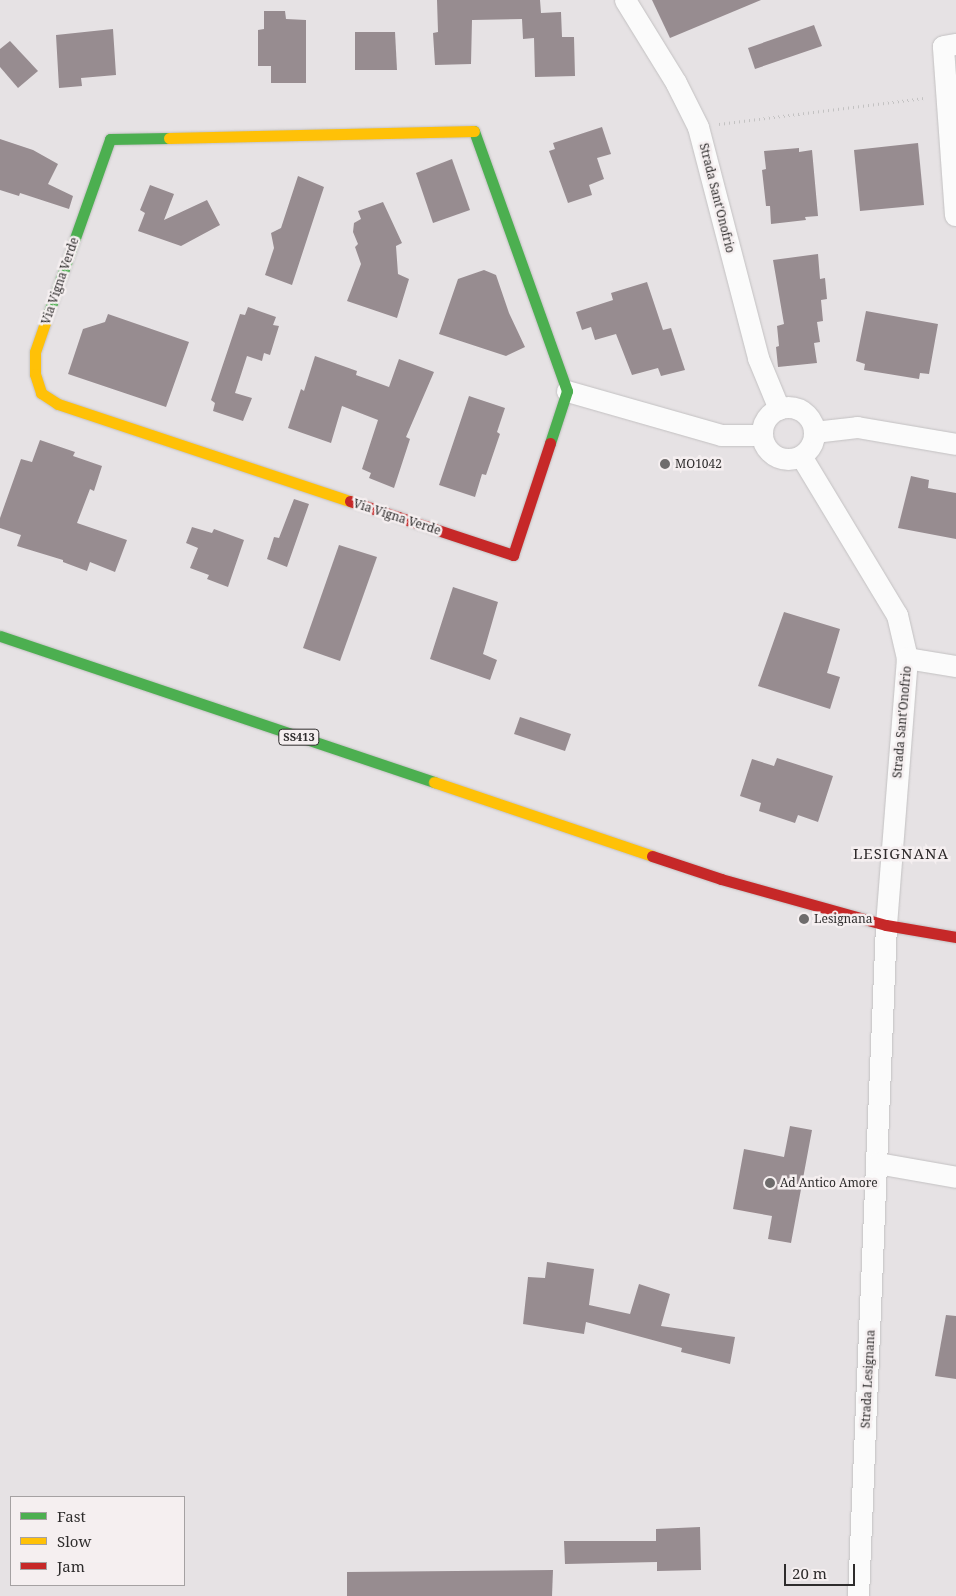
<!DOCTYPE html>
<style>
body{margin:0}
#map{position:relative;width:956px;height:1596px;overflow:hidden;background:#e6e2e4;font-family:"Noto Serif",serif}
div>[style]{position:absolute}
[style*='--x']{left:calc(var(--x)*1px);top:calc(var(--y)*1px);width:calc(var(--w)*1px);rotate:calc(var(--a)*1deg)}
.building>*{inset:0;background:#978c90}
.path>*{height:3px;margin-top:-1.5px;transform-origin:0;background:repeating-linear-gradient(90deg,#c3c2c2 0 1px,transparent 0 5px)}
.roads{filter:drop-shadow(0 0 1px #c3c1c2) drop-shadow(0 0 1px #c3c1c2)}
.street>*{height:21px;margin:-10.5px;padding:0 10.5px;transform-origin:10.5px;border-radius:10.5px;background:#fbfbfb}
.street>.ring{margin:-10.5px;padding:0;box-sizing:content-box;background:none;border:21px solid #fbfbfb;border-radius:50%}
.fast>*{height:11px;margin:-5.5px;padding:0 5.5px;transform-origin:5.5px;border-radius:5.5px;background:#4caf50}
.slow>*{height:11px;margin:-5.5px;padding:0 5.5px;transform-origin:5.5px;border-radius:5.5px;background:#ffc107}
.jam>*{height:11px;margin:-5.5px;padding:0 5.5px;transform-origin:5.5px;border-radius:5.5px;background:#c62828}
.dots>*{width:14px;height:14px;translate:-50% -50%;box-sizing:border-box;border:2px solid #f5eff0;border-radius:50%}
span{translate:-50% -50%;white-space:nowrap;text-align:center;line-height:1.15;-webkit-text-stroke:5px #f5eff0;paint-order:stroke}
.shield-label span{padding:1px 4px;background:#f5eff0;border:1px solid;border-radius:4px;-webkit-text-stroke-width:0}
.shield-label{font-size:11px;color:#2e2c2c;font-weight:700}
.street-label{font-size:12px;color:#2e2c2c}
.poi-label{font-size:12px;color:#2e2c2c}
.left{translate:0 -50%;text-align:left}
.quarter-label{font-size:15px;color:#2e2a2b;letter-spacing:1px}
.legend{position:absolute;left:10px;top:1496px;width:175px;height:90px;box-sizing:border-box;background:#f5eff0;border:1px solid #a5a1a2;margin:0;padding:6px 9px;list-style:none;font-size:15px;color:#2e2c2c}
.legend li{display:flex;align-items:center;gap:10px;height:25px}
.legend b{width:25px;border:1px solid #a5a1a2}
.scale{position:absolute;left:784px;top:1564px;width:71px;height:22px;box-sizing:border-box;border:2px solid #2e2c2c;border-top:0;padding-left:6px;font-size:15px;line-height:18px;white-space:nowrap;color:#2e2c2c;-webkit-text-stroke:4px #f5eff0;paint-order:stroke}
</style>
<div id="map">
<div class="building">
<i style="clip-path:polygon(437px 0,540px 0,541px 13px,561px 12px,562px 37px,574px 37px,575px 76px,535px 77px,534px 38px,523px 39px,522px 19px,472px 20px,471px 64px,435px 65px,433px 33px,438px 32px)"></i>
<i style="clip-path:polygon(652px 0,761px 0,670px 38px)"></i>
<i style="clip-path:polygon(264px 11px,285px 11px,286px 19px,306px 20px,306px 83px,271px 83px,271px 66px,258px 66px,258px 30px,264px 29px)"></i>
<i style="clip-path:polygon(814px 25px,822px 46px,755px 69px,748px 48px)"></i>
<i style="clip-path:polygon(113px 29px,116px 75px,81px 78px,82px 86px,59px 88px,56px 35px)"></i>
<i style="clip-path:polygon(355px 32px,395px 32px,397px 70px,355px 70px)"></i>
<i style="clip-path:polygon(10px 41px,38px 71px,18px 88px,0 67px,0 49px)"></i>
<i style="clip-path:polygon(602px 127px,611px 154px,597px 158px,604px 179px,589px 185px,592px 195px,568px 203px,549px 151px,555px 149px,553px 143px)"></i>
<i style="clip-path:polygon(0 139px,33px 150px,58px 164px,48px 184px,73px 196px,69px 209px,20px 193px,19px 196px,0 190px)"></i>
<i style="clip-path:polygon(918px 143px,924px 205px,860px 211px,854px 150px)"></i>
<i style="clip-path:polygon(799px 148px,799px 152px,812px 150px,818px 216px,805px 217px,806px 220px,771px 224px,770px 206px,766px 206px,762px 170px,766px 169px,764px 151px)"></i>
<i style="clip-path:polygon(452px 159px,470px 210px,433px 223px,416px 173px)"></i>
<i style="clip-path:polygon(298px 176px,324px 187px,292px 285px,265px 275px,274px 248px,271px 233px,281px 228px)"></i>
<i style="clip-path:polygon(150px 185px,174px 194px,164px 220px,207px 200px,220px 225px,181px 246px,138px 231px,145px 213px,140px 210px)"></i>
<i style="clip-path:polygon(383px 202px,402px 243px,396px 246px,398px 274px,409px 279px,397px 318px,347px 301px,361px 264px,355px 247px,358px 244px,353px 232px,354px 223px,361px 219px,358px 211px)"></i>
<i style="clip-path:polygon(818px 254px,820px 279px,825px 278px,827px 299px,821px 300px,823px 321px,817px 322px,820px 342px,814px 343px,817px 363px,778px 367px,776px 347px,779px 346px,777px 326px,784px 324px,773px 260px)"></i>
<i style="clip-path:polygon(484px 270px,496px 275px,509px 313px,525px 347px,506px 356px,439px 334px,458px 279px)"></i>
<i style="clip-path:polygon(647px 282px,663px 330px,671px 328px,685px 370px,661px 376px,658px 368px,632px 375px,616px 334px,595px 340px,591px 327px,582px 330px,576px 312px,613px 300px,611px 293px)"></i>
<i style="clip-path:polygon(248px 307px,276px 317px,273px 325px,279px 326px,270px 355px,264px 353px,262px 361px,247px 356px,235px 393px,252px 398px,243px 421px,213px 411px,215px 403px,211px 400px,240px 314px,245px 315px)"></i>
<i style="clip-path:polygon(866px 311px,938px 324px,929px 374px,920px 373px,919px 379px,864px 370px,865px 364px,856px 361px)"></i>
<i style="clip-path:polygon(108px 314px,189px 342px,166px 407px,68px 374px,83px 329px,105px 322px)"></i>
<i style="clip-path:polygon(315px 356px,357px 371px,356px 375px,389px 387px,399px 359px,434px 372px,406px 437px,410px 439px,394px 488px,369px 478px,371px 473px,362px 469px,378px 420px,342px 406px,331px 443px,288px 428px,301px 389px,304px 391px)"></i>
<i style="clip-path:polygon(469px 396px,505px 408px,497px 432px,500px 434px,486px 475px,482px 474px,475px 497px,439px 485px)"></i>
<i style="clip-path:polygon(40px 440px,75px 452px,73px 456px,102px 466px,94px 491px,90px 489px,77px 523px,127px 540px,115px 572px,90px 562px,87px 571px,63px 562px,63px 560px,17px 546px,21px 535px,0 528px,0 518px,21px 459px,32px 462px)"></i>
<i style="clip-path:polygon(911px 476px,929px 480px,928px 488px,956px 493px,956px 539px,898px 528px)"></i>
<i style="clip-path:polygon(294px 499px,309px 504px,287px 567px,267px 559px,274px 537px,279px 538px)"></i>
<i style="clip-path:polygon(192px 527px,212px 533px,214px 529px,244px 540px,228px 587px,207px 579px,209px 575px,190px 568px,198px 548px,186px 543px)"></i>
<i style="clip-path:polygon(339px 545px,377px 557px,340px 661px,303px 648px)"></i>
<i style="clip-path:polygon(453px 587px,498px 602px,483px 654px,497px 660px,490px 680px,430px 659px)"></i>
<i style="clip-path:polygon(784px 612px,840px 629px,827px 673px,840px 677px,830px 709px,758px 686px)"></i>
<i style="clip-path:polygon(520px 717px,571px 734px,565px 751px,514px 734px)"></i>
<i style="clip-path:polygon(777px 758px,833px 776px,818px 822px,798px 815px,795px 823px,759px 811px,761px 803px,740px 796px,752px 759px,774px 766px)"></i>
<i style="clip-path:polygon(790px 1126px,812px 1130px,791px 1243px,768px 1239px,772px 1216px,733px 1209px,744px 1149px,784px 1157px)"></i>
<i style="clip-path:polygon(547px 1262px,594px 1269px,589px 1305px,630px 1314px,639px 1284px,670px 1294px,661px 1326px,735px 1337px,730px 1364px,681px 1352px,682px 1348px,586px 1322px,584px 1334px,523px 1324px,528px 1277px,545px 1278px)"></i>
<i style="clip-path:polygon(946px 1315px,956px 1316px,956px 1379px,935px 1376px)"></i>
<i style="clip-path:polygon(700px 1527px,701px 1570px,657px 1571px,657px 1562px,565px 1564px,564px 1541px,656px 1541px,656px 1529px)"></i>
<i style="clip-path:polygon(553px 1570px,552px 1596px,347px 1596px,347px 1572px)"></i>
</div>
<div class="path">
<i style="--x:719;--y:124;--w:207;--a:-7.2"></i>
</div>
<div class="roads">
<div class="street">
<i style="--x:625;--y:0;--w:97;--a:58.4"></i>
<i style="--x:676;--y:83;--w:49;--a:63.4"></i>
<i style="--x:698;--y:127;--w:239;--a:75.4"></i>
<i style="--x:758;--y:358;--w:55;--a:67.6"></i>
<i style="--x:955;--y:215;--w:169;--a:-94.1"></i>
<i style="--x:943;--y:46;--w:13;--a:-9"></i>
<i style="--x:567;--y:391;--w:160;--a:15.9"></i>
<i style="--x:721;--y:435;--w:41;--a:0"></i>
<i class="ring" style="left:762px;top:407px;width:31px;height:31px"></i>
<i style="--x:814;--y:432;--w:43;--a:-6.6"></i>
<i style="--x:857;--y:427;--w:100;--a:9.7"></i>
<i style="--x:801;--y:456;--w:186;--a:58.9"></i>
<i style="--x:897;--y:615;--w:44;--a:76.9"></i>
<i style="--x:907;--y:658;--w:268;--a:94.5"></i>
<i style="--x:886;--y:925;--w:672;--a:92.39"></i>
<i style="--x:907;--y:658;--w:50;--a:9.3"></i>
<i style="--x:877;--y:1163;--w:80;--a:10"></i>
</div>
<div class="fast">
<i style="--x:474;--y:131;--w:276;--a:70.3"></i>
<i style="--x:567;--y:391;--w:55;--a:108.1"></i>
<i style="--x:46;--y:320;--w:192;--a:-70.5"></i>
<i style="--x:110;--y:139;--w:59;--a:-1"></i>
<i style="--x:0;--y:636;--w:458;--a:18.6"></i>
</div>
<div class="slow">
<i style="--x:169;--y:138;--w:305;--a:-1.3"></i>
<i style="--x:46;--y:320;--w:34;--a:109"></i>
<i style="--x:35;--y:352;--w:22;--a:90"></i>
<i style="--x:35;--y:374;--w:20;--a:72"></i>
<i style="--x:41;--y:393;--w:20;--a:33"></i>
<i style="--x:58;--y:404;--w:308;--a:18.4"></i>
<i style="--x:434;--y:782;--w:230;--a:18.7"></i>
</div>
<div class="jam">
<i style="--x:350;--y:501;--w:172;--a:18.3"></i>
<i style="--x:513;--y:555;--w:118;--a:-71.7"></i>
<i style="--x:652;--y:856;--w:73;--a:18.4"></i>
<i style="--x:721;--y:879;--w:171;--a:15.6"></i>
<i style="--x:886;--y:925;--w:71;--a:9.7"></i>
</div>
</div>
<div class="dots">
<i style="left:665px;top:464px;background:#6e6c6c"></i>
<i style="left:804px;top:919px;background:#6e6c6c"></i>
<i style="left:770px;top:1183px;background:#6e6c6c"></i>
</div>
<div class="shield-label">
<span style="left:299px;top:737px">SS413</span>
</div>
<div class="street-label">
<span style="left:717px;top:198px;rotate:76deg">Strada Sant'Onofrio</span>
<span style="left:60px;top:281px;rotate:-71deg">Via Vigna Verde</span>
<span style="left:397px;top:517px;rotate:18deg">Via Vigna Verde</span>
<span style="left:902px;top:722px;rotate:-85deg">Strada Sant'Onofrio</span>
<span style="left:868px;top:1379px;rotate:-87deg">Strada Lesignana</span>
</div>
<div class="poi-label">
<span class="left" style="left:675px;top:464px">MO1042</span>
<span class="left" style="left:814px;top:919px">Lesignana</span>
<span class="left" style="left:780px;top:1183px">Ad Antico Amore</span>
</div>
<div class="quarter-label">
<span style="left:901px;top:854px">LESIGNANA</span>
</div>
<ul class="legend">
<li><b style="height:6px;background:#4caf50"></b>Fast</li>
<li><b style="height:6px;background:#ffc107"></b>Slow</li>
<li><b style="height:6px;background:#c62828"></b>Jam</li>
</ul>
<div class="scale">20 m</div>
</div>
